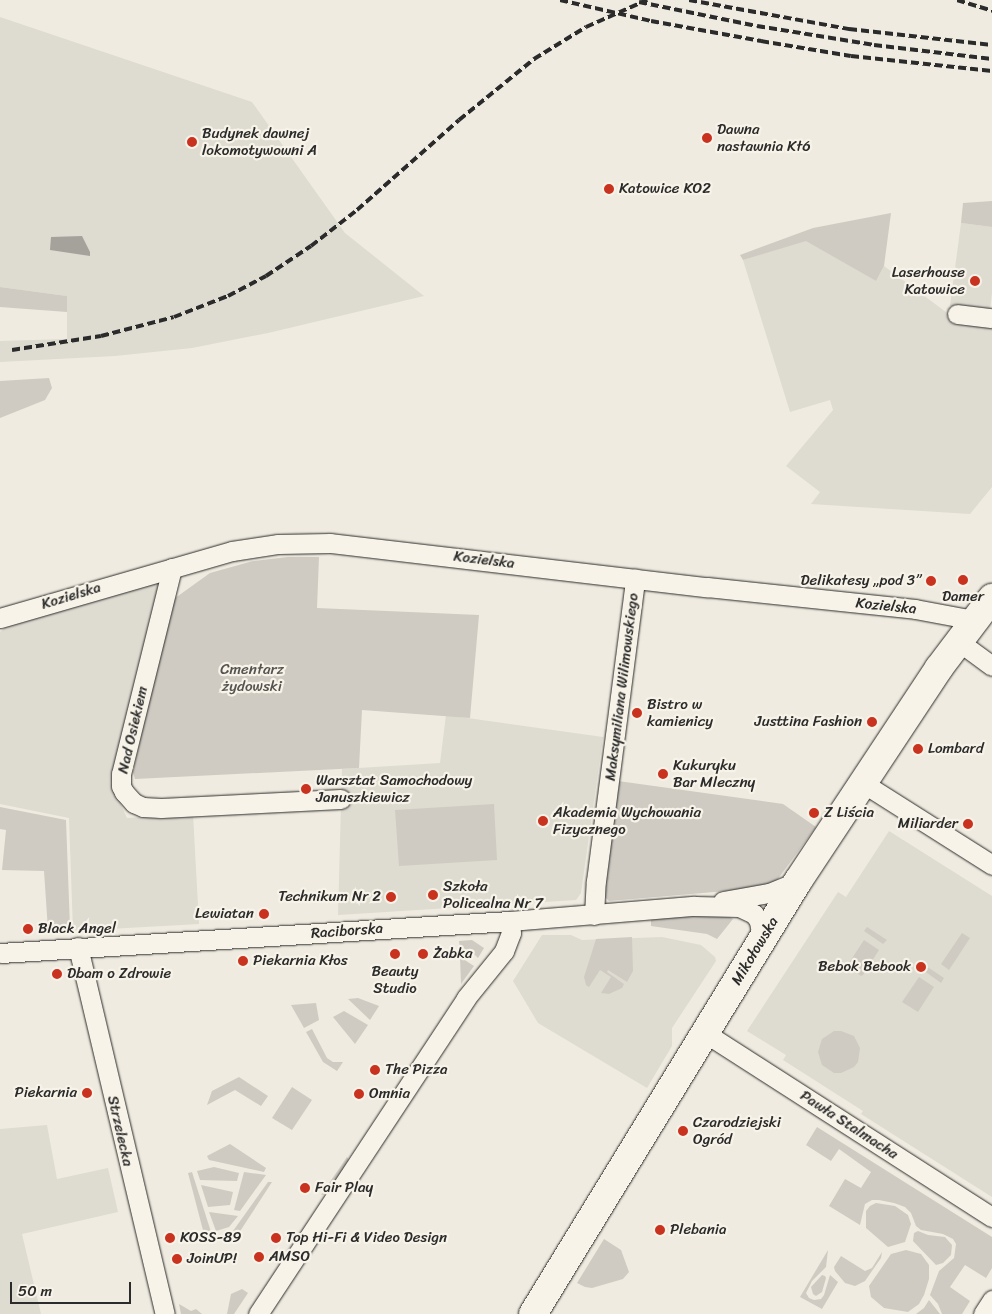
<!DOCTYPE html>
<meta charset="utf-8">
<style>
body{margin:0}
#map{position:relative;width:992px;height:1314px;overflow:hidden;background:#efebe0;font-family:Sriracha,sans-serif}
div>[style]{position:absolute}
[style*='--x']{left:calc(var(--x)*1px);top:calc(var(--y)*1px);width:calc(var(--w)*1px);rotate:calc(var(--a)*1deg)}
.built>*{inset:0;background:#dedbd1}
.green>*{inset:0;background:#cfcbc2}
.water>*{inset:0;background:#a4a29a}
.roads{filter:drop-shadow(0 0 1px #2b2b2b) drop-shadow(0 0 1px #2b2b2b)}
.minor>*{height:19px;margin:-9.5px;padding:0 9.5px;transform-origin:9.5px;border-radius:9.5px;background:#f7f3e8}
.secondary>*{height:28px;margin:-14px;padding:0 14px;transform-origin:14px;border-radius:14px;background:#f7f3e8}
.rail>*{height:4px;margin-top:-2px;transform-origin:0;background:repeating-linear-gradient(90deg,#2b2b2b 0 8px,transparent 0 12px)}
.dots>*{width:14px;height:14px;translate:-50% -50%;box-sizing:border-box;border:2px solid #f7f3e8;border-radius:50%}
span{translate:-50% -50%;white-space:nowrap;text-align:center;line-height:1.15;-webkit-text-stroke:4.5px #f7f3e8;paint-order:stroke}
.poi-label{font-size:15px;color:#2b2b2b}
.left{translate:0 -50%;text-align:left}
.right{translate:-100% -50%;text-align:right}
.street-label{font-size:15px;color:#2b2b2b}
.park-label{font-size:15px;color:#545351}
.scale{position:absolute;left:10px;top:1282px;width:121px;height:22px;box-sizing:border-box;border:2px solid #2b2b2b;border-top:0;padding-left:6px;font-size:15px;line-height:18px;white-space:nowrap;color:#2b2b2b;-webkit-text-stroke:4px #f7f3e8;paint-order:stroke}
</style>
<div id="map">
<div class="built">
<i style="clip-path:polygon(0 17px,252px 102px,345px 233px,424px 296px,268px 333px,192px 348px,115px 356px,0 362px,0 341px,67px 339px,67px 296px,0 287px)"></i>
<i style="clip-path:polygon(961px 223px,992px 227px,992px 293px,990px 310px,950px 306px)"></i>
<i style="clip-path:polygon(806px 240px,876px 281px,884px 266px,958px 321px,992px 325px,992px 487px,970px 514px,811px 504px,820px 492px,786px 466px,833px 410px,830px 400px,790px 412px,743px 260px)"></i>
<i style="clip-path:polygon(161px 581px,111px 783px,127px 818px,193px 814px,199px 924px,73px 931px,69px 818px,0 804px,0 632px,6px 627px)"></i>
<i style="clip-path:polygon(446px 715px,603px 737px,581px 893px,576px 900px,338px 915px,342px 769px,440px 763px)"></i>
<i style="clip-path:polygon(889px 831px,992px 896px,992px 1197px,861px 1114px,863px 1111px,783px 1060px,786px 1055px,747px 1031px,838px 892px,846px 897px)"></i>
<i style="clip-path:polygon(542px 935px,571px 935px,582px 940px,662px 937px,701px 945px,715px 957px,716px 961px,672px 1028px,672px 1046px,647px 1088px,538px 1023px,513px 981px)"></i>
<i style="clip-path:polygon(47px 1125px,57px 1179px,108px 1168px,118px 1212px,22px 1234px,41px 1314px,0 1314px,0 1129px)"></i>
</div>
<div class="green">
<i style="clip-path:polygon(992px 201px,992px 227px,961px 223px,963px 203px)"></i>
<i style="clip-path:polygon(891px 213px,884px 266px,876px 281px,806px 241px,743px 260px,740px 255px,813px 228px)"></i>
<i style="clip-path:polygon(0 287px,67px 296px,67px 312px,0 307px)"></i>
<i style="clip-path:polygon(49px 378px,52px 388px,45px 400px,0 418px,0 381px)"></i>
<i style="clip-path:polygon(288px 557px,319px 557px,317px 608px,479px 615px,470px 718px,362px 710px,359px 768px,135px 779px,133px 772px,171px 601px,210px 573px,253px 561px)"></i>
<i style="clip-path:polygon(618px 781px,783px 804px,816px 827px,772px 887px,609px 901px,604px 896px,604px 884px)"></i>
<i style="clip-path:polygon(494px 804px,497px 860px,399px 866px,395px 810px)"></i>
<i style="clip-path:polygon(0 807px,66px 820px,70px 928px,48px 930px,44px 871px,2px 870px,6px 830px,0 829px)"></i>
<i style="clip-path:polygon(726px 915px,733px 919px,717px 939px,707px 934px,651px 926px,651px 917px)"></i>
<i style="clip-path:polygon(867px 927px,887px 940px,883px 944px,864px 931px)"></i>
<i style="clip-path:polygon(962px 933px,970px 938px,949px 970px,941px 964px)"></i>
<i style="clip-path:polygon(632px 937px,633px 971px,627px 982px,608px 970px,607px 972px,624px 984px,622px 988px,609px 994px,601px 993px,611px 977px,600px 970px,589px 987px,586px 985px,584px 977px,596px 939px)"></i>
<i style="clip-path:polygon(472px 940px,484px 948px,478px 958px,469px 949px,460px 951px,459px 941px)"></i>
<i style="clip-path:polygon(864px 940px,879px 950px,863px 975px,861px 976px,847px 966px)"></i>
<i style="clip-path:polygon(460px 957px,474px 966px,461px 984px)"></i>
<i style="clip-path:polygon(926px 966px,944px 978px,941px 983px,923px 970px)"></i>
<i style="clip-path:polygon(919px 977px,934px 987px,918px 1012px,902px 1002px)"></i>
<i style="clip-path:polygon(358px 998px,379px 1006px,370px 1020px,348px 999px)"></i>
<i style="clip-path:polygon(316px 1003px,319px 1020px,304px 1028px,291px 1005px)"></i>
<i style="clip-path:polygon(344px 1011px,368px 1025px,355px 1044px,333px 1017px)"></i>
<i style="clip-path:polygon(312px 1029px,327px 1058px,333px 1062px,343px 1062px,337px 1071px,323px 1062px,306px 1032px)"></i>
<i style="clip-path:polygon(834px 1031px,841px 1031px,854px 1036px,860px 1048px,858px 1062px,854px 1067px,841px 1073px,834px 1073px,822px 1065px,818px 1052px,822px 1039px)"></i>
<i style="clip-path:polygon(239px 1077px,268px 1096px,261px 1106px,235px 1090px,207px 1105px,212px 1091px)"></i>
<i style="clip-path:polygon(292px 1087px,312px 1100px,292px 1130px,272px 1118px)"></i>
<i style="clip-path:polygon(817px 1127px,992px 1237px,992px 1268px,986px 1278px,965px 1265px,950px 1287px,970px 1301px,962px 1314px,942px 1314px,938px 1304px,930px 1295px,939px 1271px,954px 1258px,956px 1244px,953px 1239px,943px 1234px,921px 1230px,916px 1226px,911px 1213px,905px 1207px,894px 1203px,879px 1200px,872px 1200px,865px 1204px,860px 1225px,829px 1206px,845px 1179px,861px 1188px,871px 1172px,839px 1149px,831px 1161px,806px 1145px)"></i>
<i style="clip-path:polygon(230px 1144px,266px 1168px,264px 1172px,209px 1160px,207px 1156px)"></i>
<i style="clip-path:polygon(347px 1157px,351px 1163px,331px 1193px,321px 1195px)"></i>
<i style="clip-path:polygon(214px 1167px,239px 1173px,237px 1181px,200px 1180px,197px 1171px)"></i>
<i style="clip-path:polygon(192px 1172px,211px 1232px,204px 1234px,188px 1173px)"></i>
<i style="clip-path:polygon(244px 1172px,266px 1175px,240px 1211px,234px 1210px)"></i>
<i style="clip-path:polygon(268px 1182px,272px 1182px,235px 1239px,229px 1240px,228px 1238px)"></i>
<i style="clip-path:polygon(201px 1185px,233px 1192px,230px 1205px,208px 1207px)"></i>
<i style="clip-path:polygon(876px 1203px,895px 1206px,908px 1215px,911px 1224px,905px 1242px,888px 1247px,866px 1228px,866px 1211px,870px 1206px)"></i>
<i style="clip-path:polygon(209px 1212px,238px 1216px,229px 1227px,216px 1231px)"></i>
<i style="clip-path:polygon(918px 1231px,928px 1235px,945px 1237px,952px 1245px,951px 1255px,943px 1263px,936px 1265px,913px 1241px,914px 1233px)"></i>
<i style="clip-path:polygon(604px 1239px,621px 1250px,629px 1272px,623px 1279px,592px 1288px,585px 1287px,577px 1283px)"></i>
<i style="clip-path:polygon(828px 1250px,826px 1267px,812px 1281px,806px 1293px,809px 1298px,814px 1300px,821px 1299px,824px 1295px,830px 1275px,838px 1282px,822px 1309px,800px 1297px)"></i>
<i style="clip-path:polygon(906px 1250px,921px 1254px,929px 1265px,929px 1279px,924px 1295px,919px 1304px,908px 1312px,884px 1308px,871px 1297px,869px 1286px,891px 1254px)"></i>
<i style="clip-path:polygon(882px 1252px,881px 1258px,865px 1281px,855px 1286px,845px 1283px,835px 1271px,834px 1267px,841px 1256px,865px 1271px,872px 1268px)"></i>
<i style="clip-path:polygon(822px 1275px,825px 1276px,826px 1278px,822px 1292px,816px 1296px,813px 1294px,811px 1287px)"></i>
<i style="clip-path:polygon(242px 1289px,248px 1293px,234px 1314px,227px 1314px,231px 1294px)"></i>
<i style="clip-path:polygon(929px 1300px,940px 1314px,916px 1314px,924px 1308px)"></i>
<i style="clip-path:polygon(179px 1304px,191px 1311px,196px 1309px,202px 1314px,181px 1314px)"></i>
</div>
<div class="water">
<i style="clip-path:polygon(82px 236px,90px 252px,90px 256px,50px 250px,51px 237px)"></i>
</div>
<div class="roads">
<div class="minor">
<i style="--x:957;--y:314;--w:35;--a:7"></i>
<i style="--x:172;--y:568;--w:212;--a:103.9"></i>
<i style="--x:121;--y:774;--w:12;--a:90"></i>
<i style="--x:121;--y:786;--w:7;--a:63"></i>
<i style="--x:124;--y:792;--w:15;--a:48"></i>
<i style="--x:134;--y:803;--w:10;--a:24"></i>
<i style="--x:143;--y:807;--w:18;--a:3"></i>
<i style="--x:161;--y:808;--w:180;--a:-2.9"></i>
<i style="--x:0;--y:618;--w:241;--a:-16.1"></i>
<i style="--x:232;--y:551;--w:47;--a:-8.7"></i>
<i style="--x:278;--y:544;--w:52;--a:-1.1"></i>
<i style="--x:330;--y:543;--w:380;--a:6.7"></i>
<i style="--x:707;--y:587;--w:209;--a:6"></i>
<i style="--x:915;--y:609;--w:60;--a:10.6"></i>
<i style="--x:958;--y:641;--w:42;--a:36.3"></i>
<i style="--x:863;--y:783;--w:153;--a:32.4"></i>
<i style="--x:723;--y:901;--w:47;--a:-9.9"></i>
<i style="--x:769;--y:893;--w:31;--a:-22"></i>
<i style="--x:594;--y:915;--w:34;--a:-87"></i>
<i style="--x:596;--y:881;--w:305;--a:-82.6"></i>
<i style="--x:78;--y:947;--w:377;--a:76.7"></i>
<i style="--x:0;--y:953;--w:511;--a:-3.59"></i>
<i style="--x:510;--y:921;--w:185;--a:-4.7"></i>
<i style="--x:694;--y:906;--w:45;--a:1.3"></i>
<i style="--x:739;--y:907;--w:17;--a:25"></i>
<i style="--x:754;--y:914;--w:9;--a:54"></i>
<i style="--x:759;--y:921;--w:18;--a:81"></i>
<i style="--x:705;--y:1033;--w:341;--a:32.7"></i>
<i style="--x:258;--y:1314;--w:378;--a:-56.6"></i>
<i style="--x:466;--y:998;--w:60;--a:-51"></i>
<i style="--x:504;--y:951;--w:19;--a:-69"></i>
<i style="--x:511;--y:933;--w:12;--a:-95"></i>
<i style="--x:983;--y:1314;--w:17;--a:-57"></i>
</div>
<div class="secondary">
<i style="--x:533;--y:1314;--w:508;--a:-58.53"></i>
<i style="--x:798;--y:881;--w:255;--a:-56.5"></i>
<i style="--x:939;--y:668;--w:88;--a:-52.9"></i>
</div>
</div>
<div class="rail">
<i style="--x:560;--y:0;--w:93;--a:13"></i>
<i style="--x:651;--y:21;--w:112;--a:10.3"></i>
<i style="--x:761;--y:41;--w:91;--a:9.5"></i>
<i style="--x:851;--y:56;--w:142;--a:6.1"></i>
<i style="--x:689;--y:0;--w:163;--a:10.3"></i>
<i style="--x:849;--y:29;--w:144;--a:6.4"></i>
<i style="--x:957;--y:0;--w:37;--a:17"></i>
<i style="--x:639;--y:2;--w:120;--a:11.5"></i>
<i style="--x:757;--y:26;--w:119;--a:9.2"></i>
<i style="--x:874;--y:45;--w:119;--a:6.8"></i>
<i style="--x:12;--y:350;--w:90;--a:-8.9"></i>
<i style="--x:101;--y:336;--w:75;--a:-14.6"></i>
<i style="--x:174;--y:317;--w:58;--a:-21.3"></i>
<i style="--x:228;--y:296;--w:43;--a:-27.8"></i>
<i style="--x:266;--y:276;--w:54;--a:-33.7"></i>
<i style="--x:311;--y:246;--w:58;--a:-38"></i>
<i style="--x:357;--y:210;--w:136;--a:-41.4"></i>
<i style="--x:459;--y:120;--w:97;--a:-39.1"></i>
<i style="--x:534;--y:59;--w:61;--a:-31.6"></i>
<i style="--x:586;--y:27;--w:67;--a:-23.9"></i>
</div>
<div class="dots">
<i style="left:707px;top:138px;background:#c8321e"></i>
<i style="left:192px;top:142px;background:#c8321e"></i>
<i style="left:609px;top:189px;background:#c8321e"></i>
<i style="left:975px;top:281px;background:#c8321e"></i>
<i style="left:963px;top:580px;background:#c8321e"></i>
<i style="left:931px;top:581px;background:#c8321e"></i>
<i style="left:637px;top:713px;background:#c8321e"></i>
<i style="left:872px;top:722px;background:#c8321e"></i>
<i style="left:918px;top:749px;background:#c8321e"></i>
<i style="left:663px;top:774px;background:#c8321e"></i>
<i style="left:306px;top:789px;background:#c8321e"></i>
<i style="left:814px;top:813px;background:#c8321e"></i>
<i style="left:543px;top:821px;background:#c8321e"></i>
<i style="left:968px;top:824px;background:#c8321e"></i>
<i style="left:433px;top:895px;background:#c8321e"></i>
<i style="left:391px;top:897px;background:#c8321e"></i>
<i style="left:264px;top:914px;background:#c8321e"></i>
<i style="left:28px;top:929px;background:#c8321e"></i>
<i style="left:395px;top:954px;background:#c8321e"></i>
<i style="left:423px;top:954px;background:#c8321e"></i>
<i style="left:243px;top:961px;background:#c8321e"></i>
<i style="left:921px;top:967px;background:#c8321e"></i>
<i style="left:57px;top:974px;background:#c8321e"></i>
<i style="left:375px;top:1070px;background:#c8321e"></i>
<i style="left:87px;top:1093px;background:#c8321e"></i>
<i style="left:359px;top:1094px;background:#c8321e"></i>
<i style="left:683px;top:1131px;background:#c8321e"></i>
<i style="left:305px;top:1188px;background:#c8321e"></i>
<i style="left:660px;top:1230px;background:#c8321e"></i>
<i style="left:170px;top:1238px;background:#c8321e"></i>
<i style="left:276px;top:1238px;background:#c8321e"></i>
<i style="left:259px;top:1257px;background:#c8321e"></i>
<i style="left:177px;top:1259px;background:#c8321e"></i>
</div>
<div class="poi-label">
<span class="left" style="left:717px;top:138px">Dawna<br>nastawnia Kt6</span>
<span class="left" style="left:202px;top:142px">Budynek dawnej<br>lokomotywowni A</span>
<span class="left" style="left:619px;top:189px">Katowice KO2</span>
<span class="right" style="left:965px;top:281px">Laserhouse<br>Katowice</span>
<span class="right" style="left:921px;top:581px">Delikatesy „pod 3”</span>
<span style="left:963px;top:597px">Damer</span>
<span class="left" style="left:647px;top:713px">Bistro w<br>kamienicy</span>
<span class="right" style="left:862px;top:722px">Justtina Fashion</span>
<span class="left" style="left:928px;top:749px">Lombard</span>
<span class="left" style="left:673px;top:774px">Kukuryku<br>Bar Mleczny</span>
<span class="left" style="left:316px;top:789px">Warsztat Samochodowy<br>Januszkiewicz</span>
<span class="left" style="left:553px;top:821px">Akademia Wychowania<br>Fizycznego</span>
<span class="left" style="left:824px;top:813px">Z Liścia</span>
<span class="right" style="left:958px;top:824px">Miliarder</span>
<span class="left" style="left:443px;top:895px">Szkoła<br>Policealna Nr 7</span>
<span class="right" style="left:381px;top:897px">Technikum Nr 2</span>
<span class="right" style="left:254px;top:914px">Lewiatan</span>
<span class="left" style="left:38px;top:929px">Black Angel</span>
<span class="left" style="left:433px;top:954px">Żabka</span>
<span class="left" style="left:253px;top:961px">Piekarnia Kłos</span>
<span class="right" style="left:911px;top:967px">Bebok Bebook</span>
<span style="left:395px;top:980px">Beauty<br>Studio</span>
<span class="left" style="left:67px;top:974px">Dbam o Zdrowie</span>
<span class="left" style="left:385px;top:1070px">The Pizza</span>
<span class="right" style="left:77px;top:1093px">Piekarnia</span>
<span class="left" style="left:369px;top:1094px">Omnia</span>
<span class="left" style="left:693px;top:1131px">Czarodziejski<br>Ogród</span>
<span class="left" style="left:315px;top:1188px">Fair Play</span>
<span class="left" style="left:670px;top:1230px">Plebania</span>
<span class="left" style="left:180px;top:1238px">KOSS-89</span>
<span class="left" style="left:286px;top:1238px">Top Hi-Fi &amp; Video Design</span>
<span class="left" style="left:269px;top:1257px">AMSO</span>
<span class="left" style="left:187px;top:1259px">JoinUP!</span>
</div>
<div class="street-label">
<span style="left:484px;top:560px;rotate:7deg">Kozielska</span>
<span style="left:71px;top:596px;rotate:-17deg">Kozielska</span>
<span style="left:886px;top:606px;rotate:6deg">Kozielska</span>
<span style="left:622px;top:687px;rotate:-83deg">Maksymiliana Wilimowskiego</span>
<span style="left:133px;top:730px;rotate:-77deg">Nad Osiekiem</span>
<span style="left:347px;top:931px;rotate:-4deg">Raciborska</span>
<span style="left:755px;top:951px;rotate:-59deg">Mikołowska</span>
<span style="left:849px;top:1125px;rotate:33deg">Pawła Stalmacha</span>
<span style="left:120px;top:1131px;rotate:77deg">Strzelecka</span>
</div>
<div class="park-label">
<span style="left:252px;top:678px">Cmentarz<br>żydowski</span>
</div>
<div class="scale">50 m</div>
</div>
